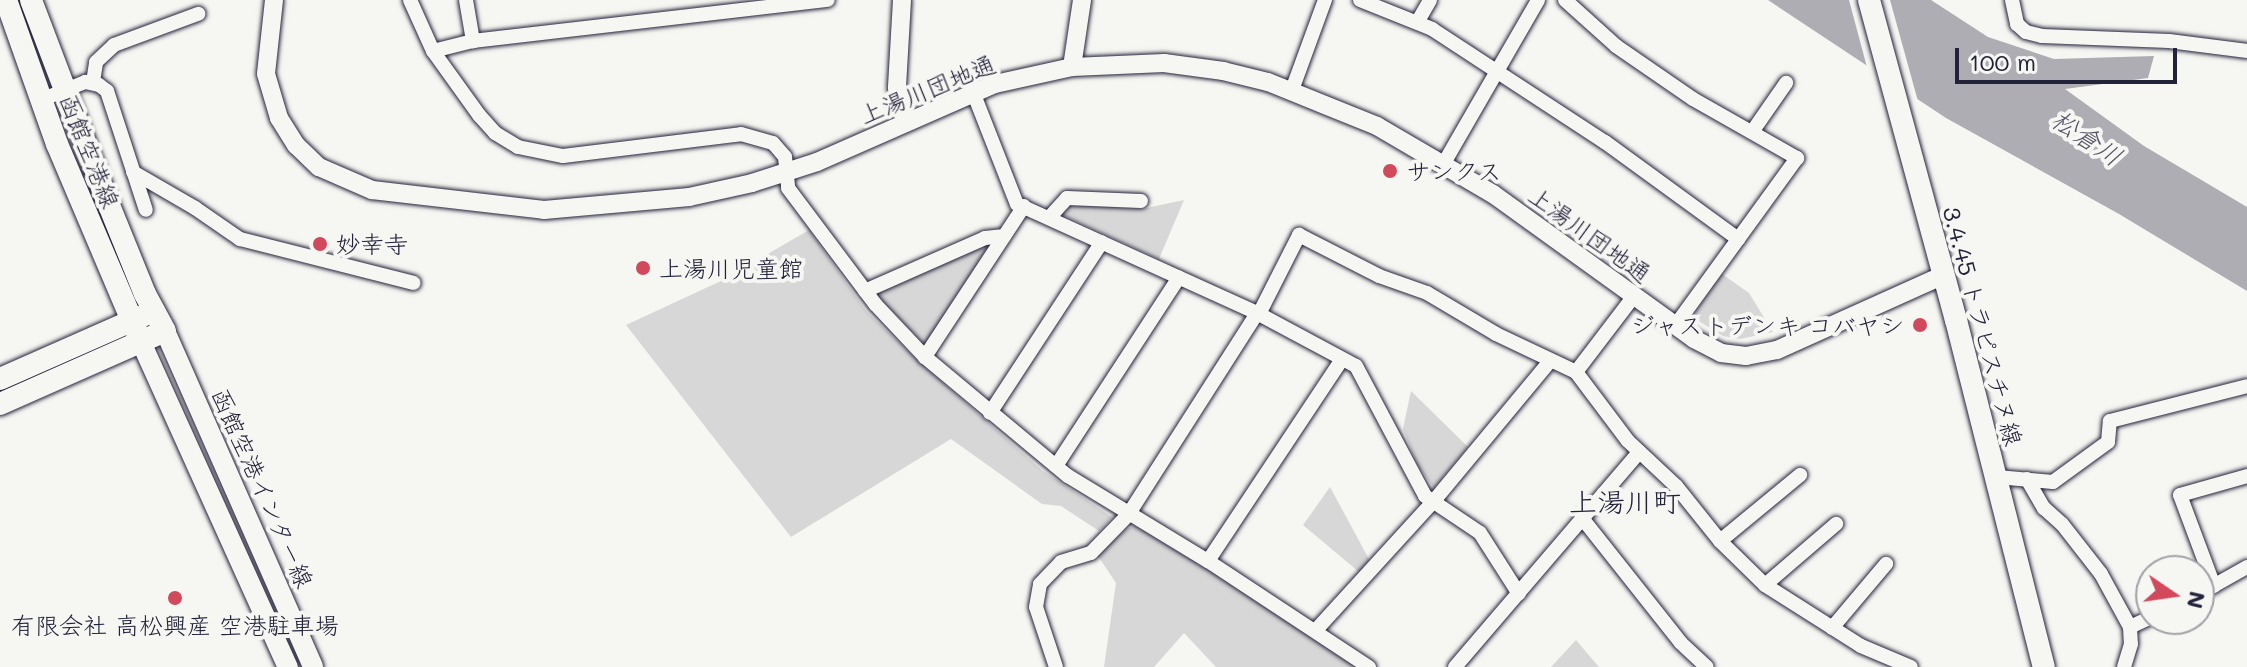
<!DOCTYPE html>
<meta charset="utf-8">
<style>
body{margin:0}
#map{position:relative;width:2247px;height:667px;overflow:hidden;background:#f6f6f2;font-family:Mali,"Klee One",sans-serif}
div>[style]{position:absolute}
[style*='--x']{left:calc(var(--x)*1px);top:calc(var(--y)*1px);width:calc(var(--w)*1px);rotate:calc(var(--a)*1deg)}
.green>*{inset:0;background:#d7d7d7}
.water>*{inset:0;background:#adadb3}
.pier>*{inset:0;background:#f6f6f2}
.roads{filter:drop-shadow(0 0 2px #22223b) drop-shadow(0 0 2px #22223b)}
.minor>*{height:14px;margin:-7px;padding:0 7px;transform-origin:7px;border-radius:7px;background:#f6f6f2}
.tertiary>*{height:18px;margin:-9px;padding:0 9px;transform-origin:9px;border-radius:9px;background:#f6f6f2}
.secondary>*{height:20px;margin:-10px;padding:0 10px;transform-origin:10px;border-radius:10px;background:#f6f6f2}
.primary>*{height:22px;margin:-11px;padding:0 11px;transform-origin:11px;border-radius:11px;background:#f6f6f2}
.dots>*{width:22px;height:22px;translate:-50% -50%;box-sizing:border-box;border:4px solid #f6f6f2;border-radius:50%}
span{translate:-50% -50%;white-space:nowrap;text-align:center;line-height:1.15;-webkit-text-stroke:8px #f6f6f2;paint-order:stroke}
.street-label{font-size:24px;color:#22223b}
.poi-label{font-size:24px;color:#22223b}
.left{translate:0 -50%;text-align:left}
.right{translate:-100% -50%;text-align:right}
.water-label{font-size:26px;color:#535365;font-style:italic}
.quarter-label{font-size:28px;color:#22223b}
.north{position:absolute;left:2135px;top:555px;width:80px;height:80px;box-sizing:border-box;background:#f6f6f2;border:2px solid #a1a1a9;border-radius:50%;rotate:103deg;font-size:22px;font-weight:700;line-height:32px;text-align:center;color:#22223b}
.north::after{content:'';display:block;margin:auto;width:28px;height:36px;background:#d1495b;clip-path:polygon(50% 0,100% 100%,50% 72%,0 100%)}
.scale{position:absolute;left:1955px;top:48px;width:222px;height:36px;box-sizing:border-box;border:4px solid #22223b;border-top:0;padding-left:10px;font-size:24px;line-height:28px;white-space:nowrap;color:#22223b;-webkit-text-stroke:6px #f6f6f2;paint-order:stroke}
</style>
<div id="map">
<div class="green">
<i style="clip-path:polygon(1184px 200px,1159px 259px,1061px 214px,1072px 205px,1142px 209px)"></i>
<i style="clip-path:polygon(809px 230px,866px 311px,916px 359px,1043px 471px,1112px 517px,1099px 531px,1061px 506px,1042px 504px,951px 439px,791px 537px,626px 325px,723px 280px)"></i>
<i style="clip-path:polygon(984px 245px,988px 248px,925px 345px,876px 294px)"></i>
<i style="clip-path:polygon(1722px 274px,1749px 293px,1773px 332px,1740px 339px,1723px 336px,1692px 317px)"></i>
<i style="clip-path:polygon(1411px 391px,1468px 447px,1434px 488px,1417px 464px,1403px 429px)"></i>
<i style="clip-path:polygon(1330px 487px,1370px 561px,1359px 572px,1303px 525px)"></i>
<i style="clip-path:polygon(1135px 526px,1205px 566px,1357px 667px,1216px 667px,1184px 633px,1154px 667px,1104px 667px,1116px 583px,1098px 556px,1126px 529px)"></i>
<i style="clip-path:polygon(1576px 640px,1599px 667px,1551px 667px)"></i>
</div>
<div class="water">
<i style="clip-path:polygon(1768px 0,1931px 0,1988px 37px,2054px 59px,2154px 56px,2148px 78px,2065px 89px,2144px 146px,2247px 207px,2247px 291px,2119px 214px,1946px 118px)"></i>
</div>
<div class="pier">
<i style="clip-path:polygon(1849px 0,1890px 0,1919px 105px,1868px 71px)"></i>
</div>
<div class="roads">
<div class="minor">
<i style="--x:410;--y:0;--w:56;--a:65.7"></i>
<i style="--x:433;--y:51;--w:79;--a:54.3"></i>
<i style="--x:479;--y:115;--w:24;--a:48"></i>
<i style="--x:495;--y:133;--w:27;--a:31"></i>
<i style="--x:518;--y:147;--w:46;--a:11.3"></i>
<i style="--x:563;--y:156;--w:179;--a:-7"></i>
<i style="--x:741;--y:134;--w:33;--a:16"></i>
<i style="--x:773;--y:143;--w:18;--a:49"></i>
<i style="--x:785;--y:157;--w:31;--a:84"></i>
<i style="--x:788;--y:188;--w:146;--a:53.1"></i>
<i style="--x:876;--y:305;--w:71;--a:46.7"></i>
<i style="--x:466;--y:0;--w:42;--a:80.3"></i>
<i style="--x:1360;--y:0;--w:78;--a:21.9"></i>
<i style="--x:1432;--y:29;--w:207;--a:33.2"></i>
<i style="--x:1605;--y:142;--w:165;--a:36.1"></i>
<i style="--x:1565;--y:0;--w:69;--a:42"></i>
<i style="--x:1616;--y:46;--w:93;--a:34.5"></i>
<i style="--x:1693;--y:99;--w:120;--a:29.6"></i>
<i style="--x:1797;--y:158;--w:208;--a:126"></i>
<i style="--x:2012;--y:0;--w:25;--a:78"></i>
<i style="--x:2017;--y:24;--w:12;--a:42"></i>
<i style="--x:2026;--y:32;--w:16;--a:14"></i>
<i style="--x:2042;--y:36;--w:127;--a:2.3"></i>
<i style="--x:2169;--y:41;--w:79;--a:7.3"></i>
<i style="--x:1418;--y:21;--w:24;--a:-60"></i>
<i style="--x:433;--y:51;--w:41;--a:-14"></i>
<i style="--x:473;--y:41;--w:357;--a:-6.6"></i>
<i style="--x:93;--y:82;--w:20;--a:-81"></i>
<i style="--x:96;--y:62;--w:25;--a:-43"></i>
<i style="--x:114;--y:45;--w:90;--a:-20.3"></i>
<i style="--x:1292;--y:90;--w:96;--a:-69.9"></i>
<i style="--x:973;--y:92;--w:120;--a:68.6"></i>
<i style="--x:1017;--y:204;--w:264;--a:24.4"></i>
<i style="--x:1257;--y:313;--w:112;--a:28.2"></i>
<i style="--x:1356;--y:366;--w:147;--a:62"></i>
<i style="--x:1425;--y:496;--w:66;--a:33.9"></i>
<i style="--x:1480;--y:533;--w:72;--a:57.4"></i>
<i style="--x:41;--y:100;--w:48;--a:-22.2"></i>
<i style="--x:85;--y:82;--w:14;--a:12"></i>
<i style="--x:99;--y:85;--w:10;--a:37"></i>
<i style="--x:107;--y:91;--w:125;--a:71.9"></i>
<i style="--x:1752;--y:132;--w:60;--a:-55.2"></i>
<i style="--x:1444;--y:163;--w:188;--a:-60"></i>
<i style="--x:133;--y:172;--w:72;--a:30.1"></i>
<i style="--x:195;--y:208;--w:55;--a:34.6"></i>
<i style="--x:240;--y:239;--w:179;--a:14.2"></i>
<i style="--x:1024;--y:206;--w:181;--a:123.3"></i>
<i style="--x:925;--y:357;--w:186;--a:39.8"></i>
<i style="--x:1068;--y:476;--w:164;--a:31.3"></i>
<i style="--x:1208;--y:561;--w:193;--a:33.4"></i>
<i style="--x:1049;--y:218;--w:27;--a:-48"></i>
<i style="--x:1067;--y:198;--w:74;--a:2.3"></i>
<i style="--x:865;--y:291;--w:131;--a:-23.8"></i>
<i style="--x:985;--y:238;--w:19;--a:-6"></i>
<i style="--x:1259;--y:314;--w:89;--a:-63.1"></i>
<i style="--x:1299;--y:235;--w:90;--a:27.1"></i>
<i style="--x:1379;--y:276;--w:51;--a:19.5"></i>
<i style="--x:1427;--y:293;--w:80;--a:30.7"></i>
<i style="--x:1496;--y:334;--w:89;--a:25.4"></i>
<i style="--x:1576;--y:372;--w:86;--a:53"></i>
<i style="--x:1628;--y:441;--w:66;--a:43.2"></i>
<i style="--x:1676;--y:486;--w:70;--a:51.3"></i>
<i style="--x:1720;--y:541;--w:63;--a:44.4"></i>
<i style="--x:1765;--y:585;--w:114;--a:32.4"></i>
<i style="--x:1861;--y:646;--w:54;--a:22.8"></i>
<i style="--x:1576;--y:372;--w:96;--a:-52.7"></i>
<i style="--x:990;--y:413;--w:204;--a:-56.8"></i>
<i style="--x:1056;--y:466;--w:225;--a:-56.9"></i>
<i style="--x:1997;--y:477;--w:56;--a:5.1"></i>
<i style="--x:2053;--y:482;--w:68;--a:-36"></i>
<i style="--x:2108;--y:442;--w:21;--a:-85"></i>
<i style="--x:2110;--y:421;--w:141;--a:-14.3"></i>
<i style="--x:2027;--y:479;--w:34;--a:60"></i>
<i style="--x:2044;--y:508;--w:24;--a:42"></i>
<i style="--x:2062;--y:524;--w:63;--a:52"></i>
<i style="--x:2101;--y:574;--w:60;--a:61.3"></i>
<i style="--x:2130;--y:627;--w:17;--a:87"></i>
<i style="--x:2131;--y:644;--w:24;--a:107"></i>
<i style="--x:1582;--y:518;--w:159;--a:51.6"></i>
<i style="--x:1681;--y:643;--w:35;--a:43"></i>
<i style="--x:1720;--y:541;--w:104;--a:-39.5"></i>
<i style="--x:1208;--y:561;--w:242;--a:-56.4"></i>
<i style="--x:1765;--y:585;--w:94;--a:-40.7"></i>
<i style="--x:2214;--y:586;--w:97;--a:-110.5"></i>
<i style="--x:2180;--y:495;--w:70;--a:-15.8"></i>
<i style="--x:2199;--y:594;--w:55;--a:-29.4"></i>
<i style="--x:2130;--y:627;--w:23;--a:-25"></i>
<i style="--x:1832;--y:628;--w:84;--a:-49.8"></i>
<i style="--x:1316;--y:630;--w:173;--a:-47.6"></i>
<i style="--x:1433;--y:502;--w:183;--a:-50.3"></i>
<i style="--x:1056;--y:667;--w:63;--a:-108.4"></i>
<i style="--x:1036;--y:607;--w:23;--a:-80"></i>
<i style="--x:1040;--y:584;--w:30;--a:-46"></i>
<i style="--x:1061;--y:562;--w:31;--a:-17"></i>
<i style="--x:1091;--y:553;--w:53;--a:-45.8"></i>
<i style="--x:1128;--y:515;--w:240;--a:-57.4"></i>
<i style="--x:1455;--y:667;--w:283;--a:-49.4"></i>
</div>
<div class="tertiary">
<i style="--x:274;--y:0;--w:74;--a:96.2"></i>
<i style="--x:266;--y:74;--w:46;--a:73.5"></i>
<i style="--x:279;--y:118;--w:32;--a:58"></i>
<i style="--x:296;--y:145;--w:32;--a:44"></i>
<i style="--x:319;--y:167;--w:58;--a:23.5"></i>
<i style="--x:372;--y:190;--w:173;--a:6.6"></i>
<i style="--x:544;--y:210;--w:146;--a:-5.1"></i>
<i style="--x:689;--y:197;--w:65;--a:-12.5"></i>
<i style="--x:752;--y:183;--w:68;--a:-17.9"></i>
<i style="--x:817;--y:162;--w:194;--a:-23.7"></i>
<i style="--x:995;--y:84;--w:79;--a:-12.4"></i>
<i style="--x:1072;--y:67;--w:92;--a:-2.5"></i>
<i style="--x:1164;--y:63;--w:60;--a:7.7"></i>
<i style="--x:1223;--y:71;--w:46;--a:13.7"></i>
<i style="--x:1268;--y:82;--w:118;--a:22"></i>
<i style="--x:1377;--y:126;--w:134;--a:30.4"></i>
<i style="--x:1493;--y:194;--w:248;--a:35.8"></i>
<i style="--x:1694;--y:339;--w:30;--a:27"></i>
<i style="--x:1721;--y:353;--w:25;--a:7"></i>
<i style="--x:1746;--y:356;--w:32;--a:-11"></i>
<i style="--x:1777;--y:350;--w:183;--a:-24.2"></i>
<i style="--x:902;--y:0;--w:88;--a:93.3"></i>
<i style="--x:897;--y:88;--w:34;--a:76"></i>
<i style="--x:1072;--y:67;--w:68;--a:-81.5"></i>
</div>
<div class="secondary">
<i style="--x:165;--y:331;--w:367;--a:66.2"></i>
<i style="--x:141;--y:342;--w:357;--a:65.7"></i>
</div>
<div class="primary">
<i style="--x:6;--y:0;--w:153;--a:70.5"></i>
<i style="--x:57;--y:144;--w:215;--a:67"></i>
<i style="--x:1869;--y:0;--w:332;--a:74.8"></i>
<i style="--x:1956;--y:320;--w:358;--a:75.8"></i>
<i style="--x:0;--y:379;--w:156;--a:-23.8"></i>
<i style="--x:0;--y:404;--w:180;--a:-23.9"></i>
<i style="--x:165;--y:331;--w:42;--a:-118.4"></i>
<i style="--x:145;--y:294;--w:98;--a:-112.1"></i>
<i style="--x:108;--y:203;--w:217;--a:-110.8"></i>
</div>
</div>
<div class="dots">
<i style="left:1390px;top:171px;background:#d1495b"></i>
<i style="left:320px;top:244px;background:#d1495b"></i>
<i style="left:643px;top:268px;background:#d1495b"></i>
<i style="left:1920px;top:325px;background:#d1495b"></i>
<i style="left:175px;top:598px;background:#d1495b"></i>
</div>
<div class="street-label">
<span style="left:927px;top:89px;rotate:-22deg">上湯川団地通</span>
<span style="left:90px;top:151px;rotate:68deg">函館空港線</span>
<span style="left:1590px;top:234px;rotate:36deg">上湯川団地通</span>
<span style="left:1983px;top:326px;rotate:75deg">3.4.45 トラピスチヌ線</span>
<span style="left:263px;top:488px;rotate:66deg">函館空港インター線</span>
</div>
<div class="poi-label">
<span class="left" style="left:1406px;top:171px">サンクス</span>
<span class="left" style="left:336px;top:244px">妙幸寺</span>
<span class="left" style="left:659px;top:268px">上湯川児童館</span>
<span class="right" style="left:1904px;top:325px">ジャストデンキ コバヤシ</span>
<span style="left:175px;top:625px">有限会社 高松興産 空港駐車場</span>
</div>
<div class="water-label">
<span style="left:2087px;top:138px;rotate:34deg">松倉川</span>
</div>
<div class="quarter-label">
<span style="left:1625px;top:501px">上湯川町</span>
</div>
<div class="north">N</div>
<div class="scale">100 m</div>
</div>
